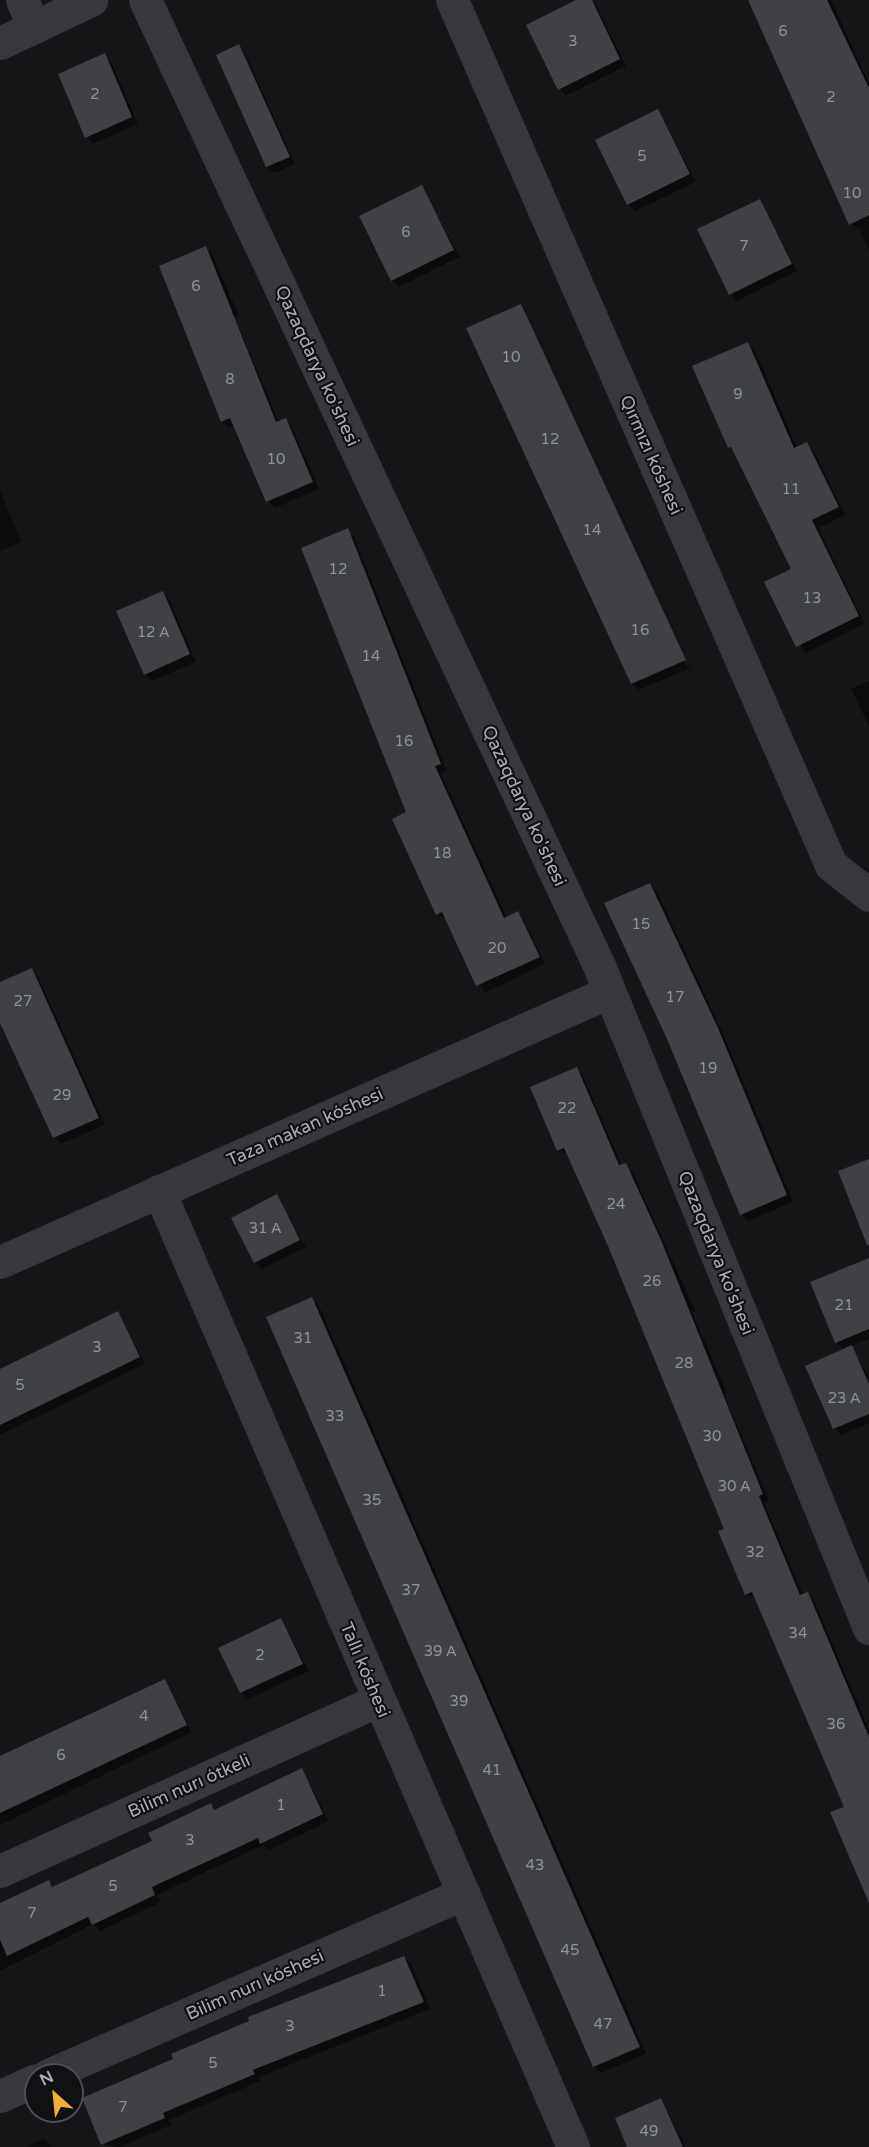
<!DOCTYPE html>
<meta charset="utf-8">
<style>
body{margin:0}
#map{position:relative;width:869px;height:2147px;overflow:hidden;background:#161618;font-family:"Varela Round",sans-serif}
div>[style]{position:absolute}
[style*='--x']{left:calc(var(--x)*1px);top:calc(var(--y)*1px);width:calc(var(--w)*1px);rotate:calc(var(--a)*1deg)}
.shadow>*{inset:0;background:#0007}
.building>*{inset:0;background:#404145}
.street>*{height:33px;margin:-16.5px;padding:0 16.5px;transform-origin:16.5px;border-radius:16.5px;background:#37383d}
span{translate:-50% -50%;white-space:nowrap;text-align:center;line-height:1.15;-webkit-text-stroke:4.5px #111113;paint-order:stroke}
.number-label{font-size:15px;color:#8e929b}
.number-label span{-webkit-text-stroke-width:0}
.street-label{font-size:18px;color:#a8adb8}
.north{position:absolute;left:24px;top:2063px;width:60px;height:60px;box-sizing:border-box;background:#111113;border:2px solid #4d4f55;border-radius:50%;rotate:333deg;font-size:16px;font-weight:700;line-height:24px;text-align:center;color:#a8adb8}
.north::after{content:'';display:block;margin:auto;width:21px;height:27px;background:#f2b134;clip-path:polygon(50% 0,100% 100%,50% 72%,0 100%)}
</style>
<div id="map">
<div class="shadow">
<i style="clip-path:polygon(579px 0,595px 3px,626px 66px,566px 96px,559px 89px)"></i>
<i style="clip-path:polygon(752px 0,831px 0,869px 84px,869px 250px,860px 230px,851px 224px)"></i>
<i style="clip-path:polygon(238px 46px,245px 53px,295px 164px,274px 173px,267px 166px)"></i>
<i style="clip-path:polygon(104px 55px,111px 62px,138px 124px,93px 144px,87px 137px)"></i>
<i style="clip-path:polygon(658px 111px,696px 182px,635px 211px,628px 204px)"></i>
<i style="clip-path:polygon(421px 187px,460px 257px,399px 287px,392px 280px)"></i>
<i style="clip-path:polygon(759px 200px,797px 271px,737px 301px,730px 294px)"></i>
<i style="clip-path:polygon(205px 247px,212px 254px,239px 316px,235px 318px,279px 423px,285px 420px,292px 427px,319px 489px,275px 508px,268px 501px,235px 425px,229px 428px,222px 421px)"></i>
<i style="clip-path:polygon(evenodd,521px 306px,528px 313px,692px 667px,639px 690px,632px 683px,521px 306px,523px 312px,527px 312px,691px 666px,688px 668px,523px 312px)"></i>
<i style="clip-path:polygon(748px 343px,755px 350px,797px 448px,807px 444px,814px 451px,845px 515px,818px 528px,865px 624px,805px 653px,766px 583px,793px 570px,736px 454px,729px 447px)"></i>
<i style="clip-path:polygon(0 491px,21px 542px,0 551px)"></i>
<i style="clip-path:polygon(347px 530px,354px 537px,447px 771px,441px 774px,507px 918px,518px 913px,524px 920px,545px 964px,484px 993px,447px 920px,437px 914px,408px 813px)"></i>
<i style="clip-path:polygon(162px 592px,169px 599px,196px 662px,152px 681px,145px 674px)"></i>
<i style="clip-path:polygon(869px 681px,869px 726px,851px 689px)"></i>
<i style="clip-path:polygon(650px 885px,657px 892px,724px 1036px,793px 1202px,748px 1221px,741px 1214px,669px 1039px)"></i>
<i style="clip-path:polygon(31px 970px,38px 977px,105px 1125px,61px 1144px,54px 1137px,0 1017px,0 983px)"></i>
<i style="clip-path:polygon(577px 1069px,583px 1076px,622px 1166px,632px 1171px,695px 1311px,692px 1312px,727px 1393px,724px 1394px,769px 1501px,764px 1503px,803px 1595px,807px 1593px,814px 1600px,869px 1730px,869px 1900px,846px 1807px,757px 1599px,746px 1594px,726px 1529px,610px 1245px,569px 1156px,559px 1150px,532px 1088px)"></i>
<i style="clip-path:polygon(276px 1196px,306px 1247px,262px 1269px,255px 1262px)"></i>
<i style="clip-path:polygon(869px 1260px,869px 1339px,851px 1346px,869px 1377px,869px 1423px,841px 1435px,835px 1428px,807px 1366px,844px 1350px,836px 1342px)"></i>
<i style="clip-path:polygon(312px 1299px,319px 1306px,646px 2054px,601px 2073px,594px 2066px)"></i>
<i style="clip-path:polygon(118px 1312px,145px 1364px,0 1435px,0 1370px)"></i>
<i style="clip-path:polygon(281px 1620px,309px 1671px,248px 1699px,241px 1692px)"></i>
<i style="clip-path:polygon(165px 1681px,192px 1732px,0 1825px,0 1760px)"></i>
<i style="clip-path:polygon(302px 1770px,329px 1821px,269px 1850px,263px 1845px,157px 1895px,161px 1902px,100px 1931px,94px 1924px,0 1971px,0 1905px,48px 1882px,55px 1888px,154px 1841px,211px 1805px,216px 1810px)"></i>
<i style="clip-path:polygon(404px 1957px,411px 1964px,430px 2009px,259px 2077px,261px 2081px,169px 2120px,171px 2125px,119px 2147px,103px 2144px,175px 2060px,251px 2022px)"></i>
<i style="clip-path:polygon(661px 2099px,686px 2147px,629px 2147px)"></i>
<i style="clip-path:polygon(44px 2139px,51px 2147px,25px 2147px)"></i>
</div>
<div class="building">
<i style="clip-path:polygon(576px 0,592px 0,620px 59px,558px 90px,526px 25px)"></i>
<i style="clip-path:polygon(748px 0,827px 0,869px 88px,869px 215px,849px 225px)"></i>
<i style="clip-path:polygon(239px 44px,290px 157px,266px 167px,216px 55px)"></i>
<i style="clip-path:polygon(105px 53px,132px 117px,85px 138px,58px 74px)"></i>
<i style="clip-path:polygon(658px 109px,690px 174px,627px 205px,595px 140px)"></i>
<i style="clip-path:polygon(422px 185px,454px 250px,391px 281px,359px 216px)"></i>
<i style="clip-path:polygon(760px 199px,792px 264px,729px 295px,697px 229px)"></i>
<i style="clip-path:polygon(206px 246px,276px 422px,286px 418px,313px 482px,266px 502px,230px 418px,221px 422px,159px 266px)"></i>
<i style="clip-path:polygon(521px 304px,686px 660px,631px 684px,466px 328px)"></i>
<i style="clip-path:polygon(748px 342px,794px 448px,807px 442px,839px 507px,812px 520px,859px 616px,796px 647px,764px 582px,791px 569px,731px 447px,728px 448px,692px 366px)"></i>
<i style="clip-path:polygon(348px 528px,441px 764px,435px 766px,504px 918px,518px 911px,540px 957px,476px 986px,442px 912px,436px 915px,392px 819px,406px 812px,301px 548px)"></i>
<i style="clip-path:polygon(163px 591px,190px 654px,144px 675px,116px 611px)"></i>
<i style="clip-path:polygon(650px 883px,718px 1028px,787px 1195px,740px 1215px,667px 1039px,604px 903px)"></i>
<i style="clip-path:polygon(32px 968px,99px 1118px,53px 1138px,0 1023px,0 982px)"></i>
<i style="clip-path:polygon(577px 1067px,619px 1165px,626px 1163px,661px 1240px,763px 1494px,759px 1496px,800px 1595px,808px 1592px,869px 1737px,869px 1903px,830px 1812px,844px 1807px,752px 1592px,745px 1595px,718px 1531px,724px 1529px,608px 1246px,564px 1148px,557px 1151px,530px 1087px)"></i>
<i style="clip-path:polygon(869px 1159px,869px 1245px,867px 1245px,838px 1171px)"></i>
<i style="clip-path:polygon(277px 1194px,300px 1240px,254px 1263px,231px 1218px)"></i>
<i style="clip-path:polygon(869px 1258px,869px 1329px,835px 1343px,810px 1282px)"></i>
<i style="clip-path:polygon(312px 1297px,640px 2047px,593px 2067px,266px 1317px)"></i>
<i style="clip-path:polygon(118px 1311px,140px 1357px,0 1425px,0 1369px)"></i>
<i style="clip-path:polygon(852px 1345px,869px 1384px,869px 1414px,833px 1429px,805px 1366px)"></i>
<i style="clip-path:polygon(281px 1618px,303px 1664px,240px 1693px,218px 1648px)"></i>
<i style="clip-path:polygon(165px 1679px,187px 1725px,0 1813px,0 1756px)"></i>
<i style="clip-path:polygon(302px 1768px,323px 1814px,260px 1844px,258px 1838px,152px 1887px,155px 1895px,92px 1925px,88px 1917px,7px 1956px,0 1940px,0 1903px,49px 1880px,52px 1887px,152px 1841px,148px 1833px,211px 1803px,214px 1810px)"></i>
<i style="clip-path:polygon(404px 1956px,424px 2002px,253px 2070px,255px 2074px,163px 2113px,165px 2118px,101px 2145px,82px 2098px,173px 2059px,171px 2054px,249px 2021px,248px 2017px)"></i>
<i style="clip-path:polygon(661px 2098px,683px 2147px,627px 2147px,615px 2118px)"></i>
</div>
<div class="street">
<i style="--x:22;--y:0;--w:30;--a:66"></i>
<i style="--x:145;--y:0;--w:1070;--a:64.82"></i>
<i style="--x:600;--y:968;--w:713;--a:67.83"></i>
<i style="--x:452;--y:0;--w:944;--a:66.34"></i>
<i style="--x:831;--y:865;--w:48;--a:38.3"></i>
<i style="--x:0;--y:43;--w:101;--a:-25.3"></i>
<i style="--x:159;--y:1191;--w:1042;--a:66.58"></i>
<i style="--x:0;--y:1262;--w:666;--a:-23.91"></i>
<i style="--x:0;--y:1871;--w:414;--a:-24.3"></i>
<i style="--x:48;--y:2075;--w:453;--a:-23.6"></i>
<i style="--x:0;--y:2096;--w:39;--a:-24"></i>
</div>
<div class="number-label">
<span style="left:783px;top:32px">6</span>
<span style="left:573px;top:42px">3</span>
<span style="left:95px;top:95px">2</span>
<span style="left:831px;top:98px">2</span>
<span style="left:642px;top:157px">5</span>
<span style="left:852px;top:194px">10</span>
<span style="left:406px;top:233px">6</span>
<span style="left:744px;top:247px">7</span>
<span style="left:196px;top:287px">6</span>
<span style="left:511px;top:358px">10</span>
<span style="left:230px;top:380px">8</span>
<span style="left:738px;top:395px">9</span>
<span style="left:550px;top:440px">12</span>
<span style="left:276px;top:460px">10</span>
<span style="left:791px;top:490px">11</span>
<span style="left:592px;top:531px">14</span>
<span style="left:338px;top:570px">12</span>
<span style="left:812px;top:599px">13</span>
<span style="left:640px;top:631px">16</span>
<span style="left:153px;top:633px">12 А</span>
<span style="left:371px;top:657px">14</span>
<span style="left:404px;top:742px">16</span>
<span style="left:442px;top:854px">18</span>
<span style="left:641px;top:925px">15</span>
<span style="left:497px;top:949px">20</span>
<span style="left:675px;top:998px">17</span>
<span style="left:23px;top:1002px">27</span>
<span style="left:708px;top:1069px">19</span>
<span style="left:62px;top:1096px">29</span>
<span style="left:567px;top:1109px">22</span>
<span style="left:616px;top:1205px">24</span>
<span style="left:265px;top:1229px">31 А</span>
<span style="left:652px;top:1282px">26</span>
<span style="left:844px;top:1306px">21</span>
<span style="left:303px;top:1339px">31</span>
<span style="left:97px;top:1348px">3</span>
<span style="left:684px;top:1364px">28</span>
<span style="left:20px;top:1386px">5</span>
<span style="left:844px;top:1399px">23 А</span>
<span style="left:335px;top:1417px">33</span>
<span style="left:712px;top:1437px">30</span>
<span style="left:734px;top:1487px">30 А</span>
<span style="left:372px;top:1501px">35</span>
<span style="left:755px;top:1553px">32</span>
<span style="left:411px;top:1591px">37</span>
<span style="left:798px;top:1634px">34</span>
<span style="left:440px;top:1652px">39 А</span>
<span style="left:260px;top:1656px">2</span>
<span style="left:459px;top:1702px">39</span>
<span style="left:144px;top:1717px">4</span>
<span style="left:836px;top:1725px">36</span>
<span style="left:61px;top:1756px">6</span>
<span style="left:492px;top:1771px">41</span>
<span style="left:281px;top:1806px">1</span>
<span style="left:190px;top:1841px">3</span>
<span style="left:535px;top:1866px">43</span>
<span style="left:113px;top:1887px">5</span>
<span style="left:32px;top:1914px">7</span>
<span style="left:570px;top:1951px">45</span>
<span style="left:382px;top:1992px">1</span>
<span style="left:603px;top:2025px">47</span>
<span style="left:290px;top:2027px">3</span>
<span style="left:213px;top:2064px">5</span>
<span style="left:123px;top:2108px">7</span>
<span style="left:649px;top:2132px">49</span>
</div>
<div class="street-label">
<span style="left:317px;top:366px;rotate:65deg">Qazaqdarya ko'shesi</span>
<span style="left:651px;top:455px;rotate:66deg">Qırmızı kóshesi</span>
<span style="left:524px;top:806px;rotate:65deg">Qazaqdarya ko'shesi</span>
<span style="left:305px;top:1127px;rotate:-24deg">Taza makan kóshesi</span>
<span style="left:716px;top:1253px;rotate:68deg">Qazaqdarya ko'shesi</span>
<span style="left:365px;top:1670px;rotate:67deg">Tallı kóshesi</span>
<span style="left:189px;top:1786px;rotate:-24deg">Bilim nurı ótkeli</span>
<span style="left:255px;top:1985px;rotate:-24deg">Bilim nurı kóshesi</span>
</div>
<div class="north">N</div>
</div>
